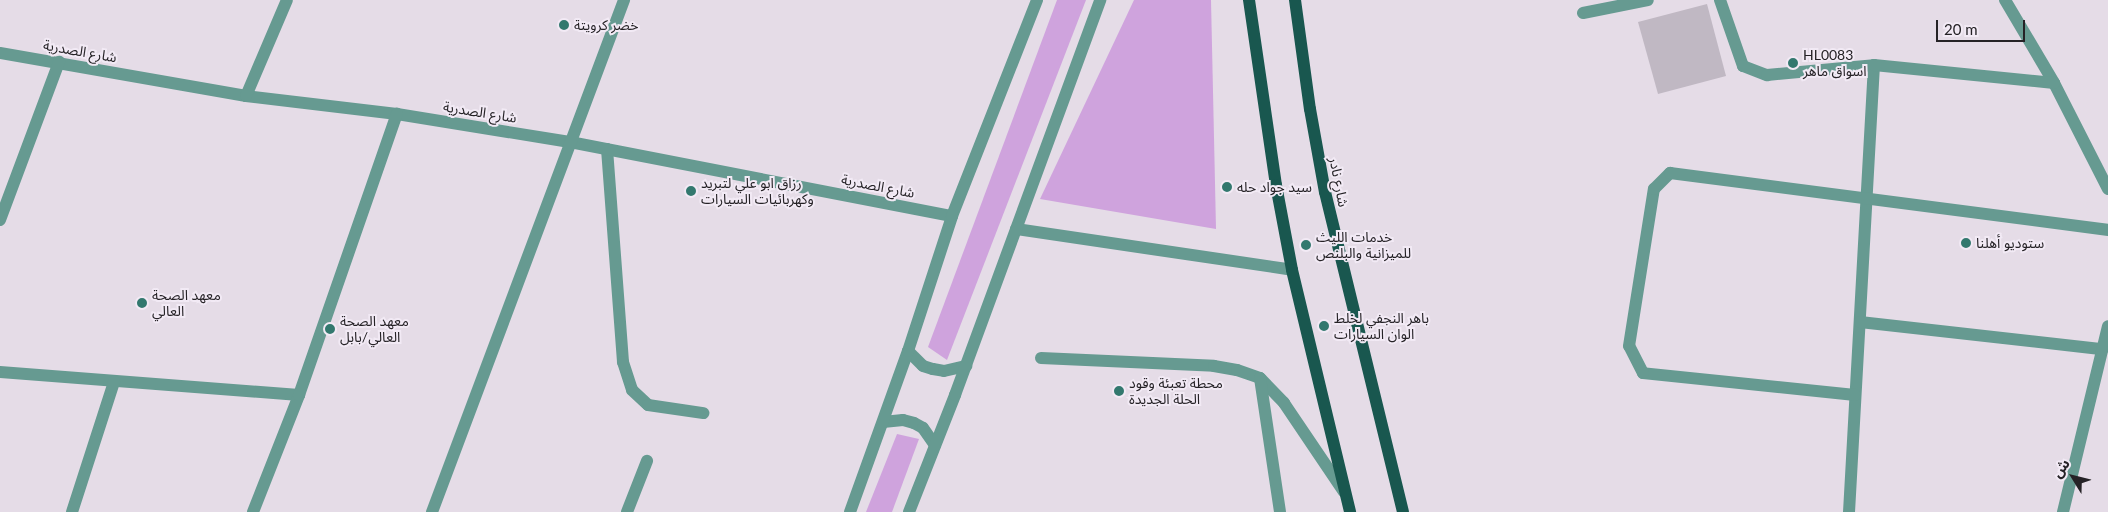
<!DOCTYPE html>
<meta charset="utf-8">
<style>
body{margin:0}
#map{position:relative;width:2108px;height:512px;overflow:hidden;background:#e5dce7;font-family:Lato,"Noto Sans Arabic",sans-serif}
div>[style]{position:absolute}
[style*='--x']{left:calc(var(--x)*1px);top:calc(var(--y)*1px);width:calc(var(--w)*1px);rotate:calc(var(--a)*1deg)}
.green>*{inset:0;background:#cfa3dd}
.building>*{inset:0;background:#c0b8c3}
.service>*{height:12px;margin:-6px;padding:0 6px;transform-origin:6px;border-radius:6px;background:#669a91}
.minor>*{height:12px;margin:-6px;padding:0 6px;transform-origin:6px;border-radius:6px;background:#669a91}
.tertiary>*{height:12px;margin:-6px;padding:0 6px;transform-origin:6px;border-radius:6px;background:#669a91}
.primary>*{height:12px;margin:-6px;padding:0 6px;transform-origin:6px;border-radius:6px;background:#19574f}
.dots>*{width:14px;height:14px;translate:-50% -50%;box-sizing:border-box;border:2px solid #f2eaf5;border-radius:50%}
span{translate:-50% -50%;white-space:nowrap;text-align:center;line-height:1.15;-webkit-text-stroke:4px #f2eaf5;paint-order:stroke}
.poi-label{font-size:14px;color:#252226}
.left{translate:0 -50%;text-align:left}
.street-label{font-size:14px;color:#252226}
.north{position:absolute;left:2048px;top:452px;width:50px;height:50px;-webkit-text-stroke:4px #f2eaf5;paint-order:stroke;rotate:306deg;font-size:14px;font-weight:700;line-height:20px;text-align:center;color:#252226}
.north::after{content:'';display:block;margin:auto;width:18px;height:22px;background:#252226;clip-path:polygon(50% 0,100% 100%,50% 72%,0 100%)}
.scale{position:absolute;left:1936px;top:20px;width:89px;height:22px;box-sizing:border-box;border:2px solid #252226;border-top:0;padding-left:6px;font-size:15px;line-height:18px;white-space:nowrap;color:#252226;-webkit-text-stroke:4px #f2eaf5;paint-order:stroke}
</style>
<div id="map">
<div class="green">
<i style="clip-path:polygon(1057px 0,1086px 0,947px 360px,928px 347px)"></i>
<i style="clip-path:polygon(1134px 0,1211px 0,1216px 229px,1040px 199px)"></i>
<i style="clip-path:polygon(897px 434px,919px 439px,892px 512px,866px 512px)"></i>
</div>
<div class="building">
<i style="clip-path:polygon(1707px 4px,1726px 76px,1658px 94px,1638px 22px)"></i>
</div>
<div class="service">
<i style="--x:607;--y:149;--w:214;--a:85.7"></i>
<i style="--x:623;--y:362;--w:29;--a:72"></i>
<i style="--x:632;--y:390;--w:22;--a:43"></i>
<i style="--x:648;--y:405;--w:56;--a:8.3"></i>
<i style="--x:1041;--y:358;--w:173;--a:2.6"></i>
<i style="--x:1214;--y:366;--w:23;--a:10"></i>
<i style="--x:1237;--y:370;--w:24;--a:19"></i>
<i style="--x:1260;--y:378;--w:35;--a:46"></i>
<i style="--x:1284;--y:403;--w:107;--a:56"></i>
<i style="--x:1260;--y:378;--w:135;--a:81.5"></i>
</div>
<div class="minor">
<i style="--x:1720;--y:0;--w:70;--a:70.8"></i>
<i style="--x:1743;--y:66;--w:26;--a:21"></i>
<i style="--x:1767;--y:75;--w:107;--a:-5.3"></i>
<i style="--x:1874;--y:65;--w:448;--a:93.2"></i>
<i style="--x:2005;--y:0;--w:96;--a:59.4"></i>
<i style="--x:2054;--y:83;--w:119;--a:63"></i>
<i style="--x:1583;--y:13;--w:66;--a:-11.3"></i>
<i style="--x:0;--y:53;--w:250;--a:9.9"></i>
<i style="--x:246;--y:96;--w:152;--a:6.8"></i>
<i style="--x:397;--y:114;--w:175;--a:9.2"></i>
<i style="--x:570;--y:142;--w:389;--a:11"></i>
<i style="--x:1874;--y:65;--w:181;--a:5.7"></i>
<i style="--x:246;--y:96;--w:104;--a:-66.9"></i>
<i style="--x:0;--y:220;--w:169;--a:-69.5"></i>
<i style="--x:1016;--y:229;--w:279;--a:8.4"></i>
<i style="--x:1860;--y:322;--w:244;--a:6.4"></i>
<i style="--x:0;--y:372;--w:300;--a:4.4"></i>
<i style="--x:1855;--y:395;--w:213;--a:-174.1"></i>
<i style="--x:1643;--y:373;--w:30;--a:-117"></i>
<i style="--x:1629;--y:346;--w:159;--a:-81"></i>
<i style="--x:1654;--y:189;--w:23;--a:-45"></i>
<i style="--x:1670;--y:173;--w:442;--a:7.4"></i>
<i style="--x:72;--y:512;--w:137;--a:-72.1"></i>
<i style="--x:253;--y:512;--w:126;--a:-68.5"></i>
<i style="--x:299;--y:395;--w:298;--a:-70.8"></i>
<i style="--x:432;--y:512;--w:547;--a:-69.44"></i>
<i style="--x:627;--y:512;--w:55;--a:-68.6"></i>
<i style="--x:2063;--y:512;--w:191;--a:-76.4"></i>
</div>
<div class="tertiary">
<i style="--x:908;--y:351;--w:21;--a:45"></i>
<i style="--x:923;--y:366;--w:10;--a:17"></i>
<i style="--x:933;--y:369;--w:11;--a:10"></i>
<i style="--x:944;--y:371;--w:23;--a:-13"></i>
<i style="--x:883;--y:422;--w:20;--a:-6"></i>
<i style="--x:903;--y:420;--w:11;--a:15"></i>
<i style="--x:914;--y:423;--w:10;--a:29"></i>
<i style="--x:923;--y:428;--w:21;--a:55"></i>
<i style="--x:850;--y:512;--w:171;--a:-70.2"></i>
<i style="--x:908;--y:351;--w:142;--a:-71.9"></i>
<i style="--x:952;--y:216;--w:232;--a:-68.5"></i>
<i style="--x:909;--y:512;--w:126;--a:-68.5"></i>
<i style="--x:955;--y:395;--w:421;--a:-69.8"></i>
</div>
<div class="primary">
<i style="--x:1249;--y:0;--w:187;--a:81.7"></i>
<i style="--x:1276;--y:185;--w:86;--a:79.3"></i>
<i style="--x:1292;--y:270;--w:249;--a:76.5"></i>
<i style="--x:1295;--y:0;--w:110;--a:82.2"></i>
<i style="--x:1310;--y:109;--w:84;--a:79.8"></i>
<i style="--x:1325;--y:192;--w:329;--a:76.3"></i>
</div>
<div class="dots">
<i style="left:564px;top:25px;background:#32786e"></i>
<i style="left:1793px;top:63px;background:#32786e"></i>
<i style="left:1227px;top:187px;background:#32786e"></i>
<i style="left:691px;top:191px;background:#32786e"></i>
<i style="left:1966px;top:243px;background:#32786e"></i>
<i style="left:1306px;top:245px;background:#32786e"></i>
<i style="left:142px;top:303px;background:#32786e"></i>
<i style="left:1324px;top:326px;background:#32786e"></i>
<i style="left:330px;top:329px;background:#32786e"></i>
<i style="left:1119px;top:391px;background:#32786e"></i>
</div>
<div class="poi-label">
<span class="left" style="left:574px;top:25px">خضر كرويتة</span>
<span class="left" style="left:1803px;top:63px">HL0083<br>اسواق ماهر</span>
<span class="left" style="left:701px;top:191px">رزاق ابو علي لتبريد<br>وكهربائيات السيارات</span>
<span class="left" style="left:1237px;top:187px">سيد جواد حله</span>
<span class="left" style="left:1316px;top:245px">خدمات الليث<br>للميزانية والبلنص</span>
<span class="left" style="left:1976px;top:243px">ستوديو أهلنا</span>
<span class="left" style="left:152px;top:303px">معهد الصحة<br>العالي</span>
<span class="left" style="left:1334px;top:326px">باهر النجفي لخلط<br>الوان السيارات</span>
<span class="left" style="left:340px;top:329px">معهد الصحة<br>العالي/بابل</span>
<span class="left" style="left:1129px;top:391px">محطة تعبئة وقود<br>الحلة الجديدة</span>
</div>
<div class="street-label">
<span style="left:80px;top:51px;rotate:10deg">شارع الصدرية</span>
<span style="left:480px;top:112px;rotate:9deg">شارع الصدرية</span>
<span style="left:1339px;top:182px;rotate:79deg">شارع نادر</span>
<span style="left:878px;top:186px;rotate:11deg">شارع الصدرية</span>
</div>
<div class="north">ش</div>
<div class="scale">20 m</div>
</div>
